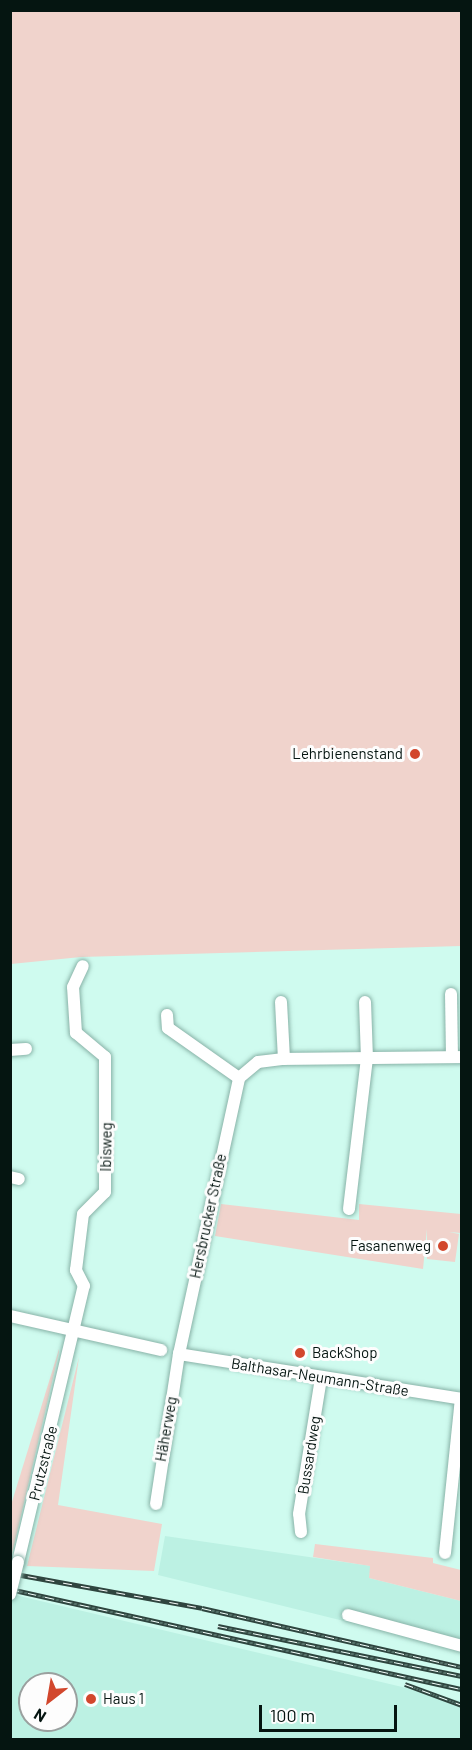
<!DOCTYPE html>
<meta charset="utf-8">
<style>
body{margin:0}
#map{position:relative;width:472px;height:1750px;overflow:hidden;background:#cffbef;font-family:Barlow,sans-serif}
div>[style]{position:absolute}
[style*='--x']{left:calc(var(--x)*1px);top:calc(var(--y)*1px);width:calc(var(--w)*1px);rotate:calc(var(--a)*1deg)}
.built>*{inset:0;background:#bcf1e3}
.green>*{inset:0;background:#f0d3cc}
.roads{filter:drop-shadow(0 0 2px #88b2a7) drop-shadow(0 0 2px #88b2a7)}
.minor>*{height:12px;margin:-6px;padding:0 6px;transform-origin:6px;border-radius:6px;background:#fff}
.rail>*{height:5px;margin-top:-2.5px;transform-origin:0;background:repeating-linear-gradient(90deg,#fdfdfd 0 9px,#2f453f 0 18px);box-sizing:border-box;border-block:2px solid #2f453f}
.bridges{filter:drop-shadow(0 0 2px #88b2a7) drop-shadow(0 0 2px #88b2a7)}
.minor-bridge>*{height:12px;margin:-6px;padding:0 6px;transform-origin:6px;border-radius:6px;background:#fff}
.dots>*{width:16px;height:16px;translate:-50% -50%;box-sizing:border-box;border:3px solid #fdfdfd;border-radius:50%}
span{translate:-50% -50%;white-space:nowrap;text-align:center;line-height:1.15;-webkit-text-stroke:6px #fdfdfd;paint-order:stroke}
.poi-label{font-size:15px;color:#051511}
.right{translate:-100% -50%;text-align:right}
.left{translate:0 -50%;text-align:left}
.street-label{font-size:15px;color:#051511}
.frame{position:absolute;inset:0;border:12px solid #051511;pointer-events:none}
.north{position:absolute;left:18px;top:1672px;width:60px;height:60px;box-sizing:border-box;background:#fdfdfd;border:2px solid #9aa09f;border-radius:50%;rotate:211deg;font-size:16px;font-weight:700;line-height:24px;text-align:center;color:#051511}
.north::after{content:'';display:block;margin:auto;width:21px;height:27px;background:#d2472d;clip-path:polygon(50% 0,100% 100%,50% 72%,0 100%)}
.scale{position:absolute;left:259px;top:1705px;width:138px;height:27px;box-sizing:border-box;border:3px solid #051511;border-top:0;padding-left:8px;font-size:18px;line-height:21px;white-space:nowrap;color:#051511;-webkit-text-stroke:4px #fdfdfd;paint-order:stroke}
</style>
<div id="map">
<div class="built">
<i style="clip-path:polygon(165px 1536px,371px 1566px,369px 1578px,461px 1601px,461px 1650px,158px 1575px)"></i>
<i style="clip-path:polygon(evenodd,11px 1594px,461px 1701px,461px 1739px,11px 1740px,11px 1594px,30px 1684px,66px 1684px,66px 1720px,30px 1720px,30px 1684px)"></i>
</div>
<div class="green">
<i style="clip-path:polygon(10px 11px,461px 11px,461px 946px,81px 957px,11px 964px)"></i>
<i style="clip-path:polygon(221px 1204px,359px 1220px,359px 1204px,461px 1214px,461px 1233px,449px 1232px,459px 1234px,455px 1262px,427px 1259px,427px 1229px,423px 1269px,215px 1236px)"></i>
<i style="clip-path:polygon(59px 1349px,59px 1352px,11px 1559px,11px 1505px)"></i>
<i style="clip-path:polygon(79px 1357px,58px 1505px,162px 1524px,154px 1571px,27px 1566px)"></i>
<i style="clip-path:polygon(315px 1544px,433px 1558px,433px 1563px,461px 1570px,461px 1601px,369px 1578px,370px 1566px,313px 1557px)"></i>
</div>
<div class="roads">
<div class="minor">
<i style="--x:451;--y:994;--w:63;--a:89.1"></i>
<i style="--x:281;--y:1002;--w:57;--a:87"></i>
<i style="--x:167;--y:1015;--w:13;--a:86"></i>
<i style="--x:168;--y:1028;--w:87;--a:35.2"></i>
<i style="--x:10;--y:1050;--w:16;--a:-4"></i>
<i style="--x:10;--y:1177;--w:9;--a:13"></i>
<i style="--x:349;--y:1209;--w:151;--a:-83.2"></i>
<i style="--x:367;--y:1059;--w:57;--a:-92"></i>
<i style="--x:10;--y:1316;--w:155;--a:12.7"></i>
<i style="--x:179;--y:1354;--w:287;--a:9"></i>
<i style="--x:156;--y:1504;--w:152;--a:-81.3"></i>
<i style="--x:179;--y:1354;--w:282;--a:-77.7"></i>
<i style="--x:239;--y:1078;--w:25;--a:-40"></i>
<i style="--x:258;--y:1062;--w:26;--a:-7"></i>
<i style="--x:284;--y:1059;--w:178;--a:-0.6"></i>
<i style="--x:301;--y:1532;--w:18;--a:-96"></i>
<i style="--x:299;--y:1514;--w:138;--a:-80.8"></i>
<i style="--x:445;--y:1553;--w:155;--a:-84.1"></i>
<i style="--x:18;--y:1562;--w:284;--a:-76.6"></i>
<i style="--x:84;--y:1286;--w:18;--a:-117"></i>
<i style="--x:76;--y:1270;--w:56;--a:-82.9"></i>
<i style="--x:83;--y:1214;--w:31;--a:-45"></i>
<i style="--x:105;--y:1192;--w:135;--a:-90"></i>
<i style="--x:105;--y:1057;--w:38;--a:-140"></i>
<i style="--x:76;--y:1033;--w:46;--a:-93.7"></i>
<i style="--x:73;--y:987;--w:23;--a:-65"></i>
<i style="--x:348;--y:1615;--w:118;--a:15.2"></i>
</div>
</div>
<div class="rail">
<i style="--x:10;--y:1573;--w:195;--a:10.3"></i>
<i style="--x:202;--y:1608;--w:267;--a:12.8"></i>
<i style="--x:10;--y:1589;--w:463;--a:12.5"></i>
<i style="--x:218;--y:1626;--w:249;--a:11.6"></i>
<i style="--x:405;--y:1684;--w:61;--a:20.2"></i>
</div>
<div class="bridges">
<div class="minor-bridge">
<i style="--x:10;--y:1594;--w:33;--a:-76"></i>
</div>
</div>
<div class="dots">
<i style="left:415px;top:754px;background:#d2472d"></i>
<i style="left:443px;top:1246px;background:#d2472d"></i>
<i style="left:300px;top:1353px;background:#d2472d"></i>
<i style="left:91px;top:1699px;background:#d2472d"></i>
</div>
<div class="poi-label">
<span class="right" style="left:403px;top:754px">Lehrbienenstand</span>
<span class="right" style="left:431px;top:1246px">Fasanenweg</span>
<span class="left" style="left:312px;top:1353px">BackShop</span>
<span class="left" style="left:103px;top:1699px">Haus 1</span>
</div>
<div class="street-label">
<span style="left:106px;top:1147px;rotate:-89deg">Ibisweg</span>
<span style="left:208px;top:1216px;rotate:-78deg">Hersbrucker Straße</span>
<span style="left:320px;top:1377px;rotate:9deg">Balthasar-Neumann-Straße</span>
<span style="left:166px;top:1429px;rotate:-80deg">Häherweg</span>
<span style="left:309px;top:1455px;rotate:-81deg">Bussardweg</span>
<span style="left:43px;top:1463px;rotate:-76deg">Prutzstraße</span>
</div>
<div class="frame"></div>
<div class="north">N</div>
<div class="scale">100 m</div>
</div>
